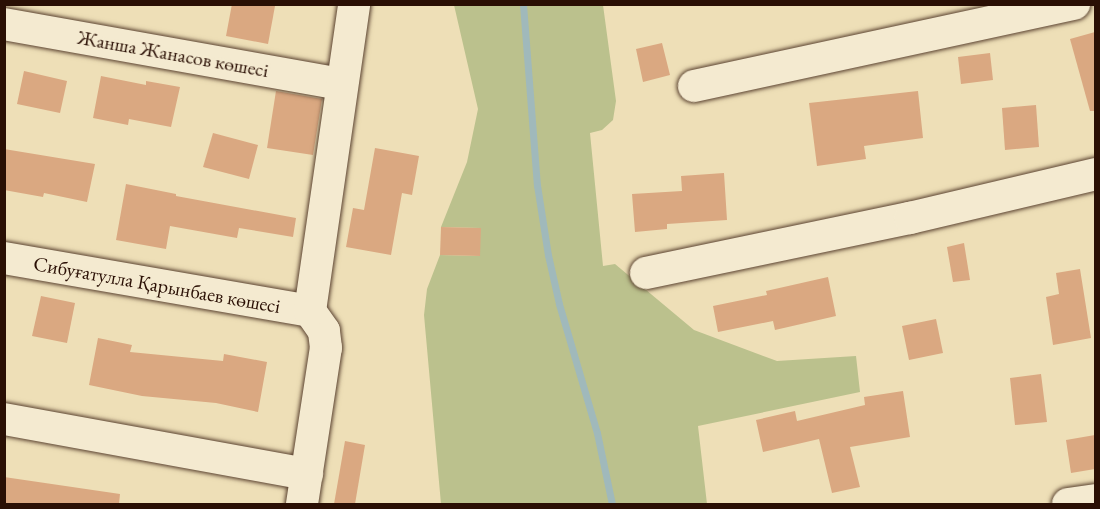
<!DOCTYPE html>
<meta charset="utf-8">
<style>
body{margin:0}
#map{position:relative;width:1100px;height:509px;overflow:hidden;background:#eedfb7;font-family:"EB Garamond",serif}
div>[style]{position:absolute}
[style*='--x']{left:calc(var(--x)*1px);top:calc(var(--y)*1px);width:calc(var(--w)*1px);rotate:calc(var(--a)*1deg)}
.green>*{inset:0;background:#bbc18d}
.stream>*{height:7px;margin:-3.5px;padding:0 3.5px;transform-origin:3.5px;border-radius:3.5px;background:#a0b9bb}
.building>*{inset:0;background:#daa881}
.roads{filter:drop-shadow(0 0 2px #5b4331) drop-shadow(0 0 2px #5b4331)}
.minor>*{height:32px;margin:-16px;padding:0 16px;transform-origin:16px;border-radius:16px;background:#f4ead0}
span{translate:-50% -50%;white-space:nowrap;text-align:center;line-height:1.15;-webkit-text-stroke:4.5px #f4ead0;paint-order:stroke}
.street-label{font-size:20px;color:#2a0f04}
.frame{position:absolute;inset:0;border:6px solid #2a0f04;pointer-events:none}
</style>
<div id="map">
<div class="green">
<i style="clip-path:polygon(454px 5px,603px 5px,616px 101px,613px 120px,602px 130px,590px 133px,603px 266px,615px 264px,694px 330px,777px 361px,856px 356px,860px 392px,698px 426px,707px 504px,441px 504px,424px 315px,427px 289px,440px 255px,480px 256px,480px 228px,441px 227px,467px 162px,478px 109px)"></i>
</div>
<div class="stream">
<i style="--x:523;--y:4;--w:182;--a:85.6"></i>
<i style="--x:537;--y:185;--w:71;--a:81.1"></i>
<i style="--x:548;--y:255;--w:50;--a:77.3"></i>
<i style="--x:559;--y:304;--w:134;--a:73.6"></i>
<i style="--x:597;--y:433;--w:73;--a:78.1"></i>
</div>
<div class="building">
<i style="clip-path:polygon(232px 4px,275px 6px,268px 44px,226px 36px)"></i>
<i style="clip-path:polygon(1095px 32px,1095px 111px,1090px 111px,1070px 39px)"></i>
<i style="clip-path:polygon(662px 43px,670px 75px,643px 82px,636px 49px)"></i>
<i style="clip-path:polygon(990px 53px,993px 80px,961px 84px,958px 57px)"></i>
<i style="clip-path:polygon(24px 71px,67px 81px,60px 113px,17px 104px)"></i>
<i style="clip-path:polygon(101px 76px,146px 85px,146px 81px,180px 87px,171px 127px,129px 119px,128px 125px,93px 118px)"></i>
<i style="clip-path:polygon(276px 91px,322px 99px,313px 155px,267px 148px)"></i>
<i style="clip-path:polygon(918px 91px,923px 138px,864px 146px,866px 159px,817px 166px,809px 103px)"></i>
<i style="clip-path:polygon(1036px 105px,1039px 147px,1005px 150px,1002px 108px)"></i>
<i style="clip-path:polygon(213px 133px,258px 145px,249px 179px,203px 167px)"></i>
<i style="clip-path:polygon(375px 148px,419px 156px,412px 195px,402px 193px,391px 255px,346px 247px,353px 208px,364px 210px)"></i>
<i style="clip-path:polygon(4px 149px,95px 164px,87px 202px,44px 193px,43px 197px,4px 190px)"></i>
<i style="clip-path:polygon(724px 173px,727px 220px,667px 224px,667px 229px,635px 232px,632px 194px,682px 191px,681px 176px)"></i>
<i style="clip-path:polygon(126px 184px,176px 194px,176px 196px,296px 218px,293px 237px,239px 228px,237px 238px,170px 226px,166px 249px,116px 240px)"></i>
<i style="clip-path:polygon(441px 227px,481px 228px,480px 256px,440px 255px)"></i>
<i style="clip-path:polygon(964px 243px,970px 280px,953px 282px,947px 247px)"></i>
<i style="clip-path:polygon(1080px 269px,1091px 338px,1053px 345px,1046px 297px,1059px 294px,1056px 273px)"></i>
<i style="clip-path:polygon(828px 277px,836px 316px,775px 330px,773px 321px,718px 332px,713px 306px,767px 295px,766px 291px)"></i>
<i style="clip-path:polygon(41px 296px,75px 303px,67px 343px,32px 336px)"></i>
<i style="clip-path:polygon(936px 319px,943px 353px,909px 360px,902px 326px)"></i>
<i style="clip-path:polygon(98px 338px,132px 345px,130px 352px,223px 361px,224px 354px,267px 362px,258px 412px,216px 403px,142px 396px,89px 385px)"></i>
<i style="clip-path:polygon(1041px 374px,1047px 422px,1015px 425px,1010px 378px)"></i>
<i style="clip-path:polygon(903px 391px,910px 437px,850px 447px,860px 487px,832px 493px,819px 439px,763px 452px,756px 420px,795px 411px,797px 421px,865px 405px,864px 397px)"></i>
<i style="clip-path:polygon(1095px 435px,1095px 469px,1071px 473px,1066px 440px)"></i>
<i style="clip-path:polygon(345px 441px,365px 445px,355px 504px,334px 504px)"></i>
<i style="clip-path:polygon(4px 477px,120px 494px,119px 504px,4px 504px)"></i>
</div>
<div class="roads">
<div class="minor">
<i style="--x:4;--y:24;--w:343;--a:10.1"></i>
<i style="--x:694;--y:86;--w:389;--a:-12.2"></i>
<i style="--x:4;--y:258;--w:311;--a:9.8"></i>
<i style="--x:646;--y:273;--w:270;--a:-11.8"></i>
<i style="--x:910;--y:218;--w:191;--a:-13.3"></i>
<i style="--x:4;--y:419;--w:308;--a:10.3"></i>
<i style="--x:302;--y:504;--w:158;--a:-81.3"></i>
<i style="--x:326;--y:348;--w:17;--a:-97"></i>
<i style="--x:324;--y:331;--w:24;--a:-125"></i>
<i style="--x:310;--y:311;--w:310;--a:-81.8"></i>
<i style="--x:1068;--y:504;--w:28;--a:-8"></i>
</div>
</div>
<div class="street-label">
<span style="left:173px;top:54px;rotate:10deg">Жанша Жанасов көшесі</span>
<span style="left:157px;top:285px;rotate:10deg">Сибуғатулла Қарынбаев көшесі</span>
</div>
<div class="frame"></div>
</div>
